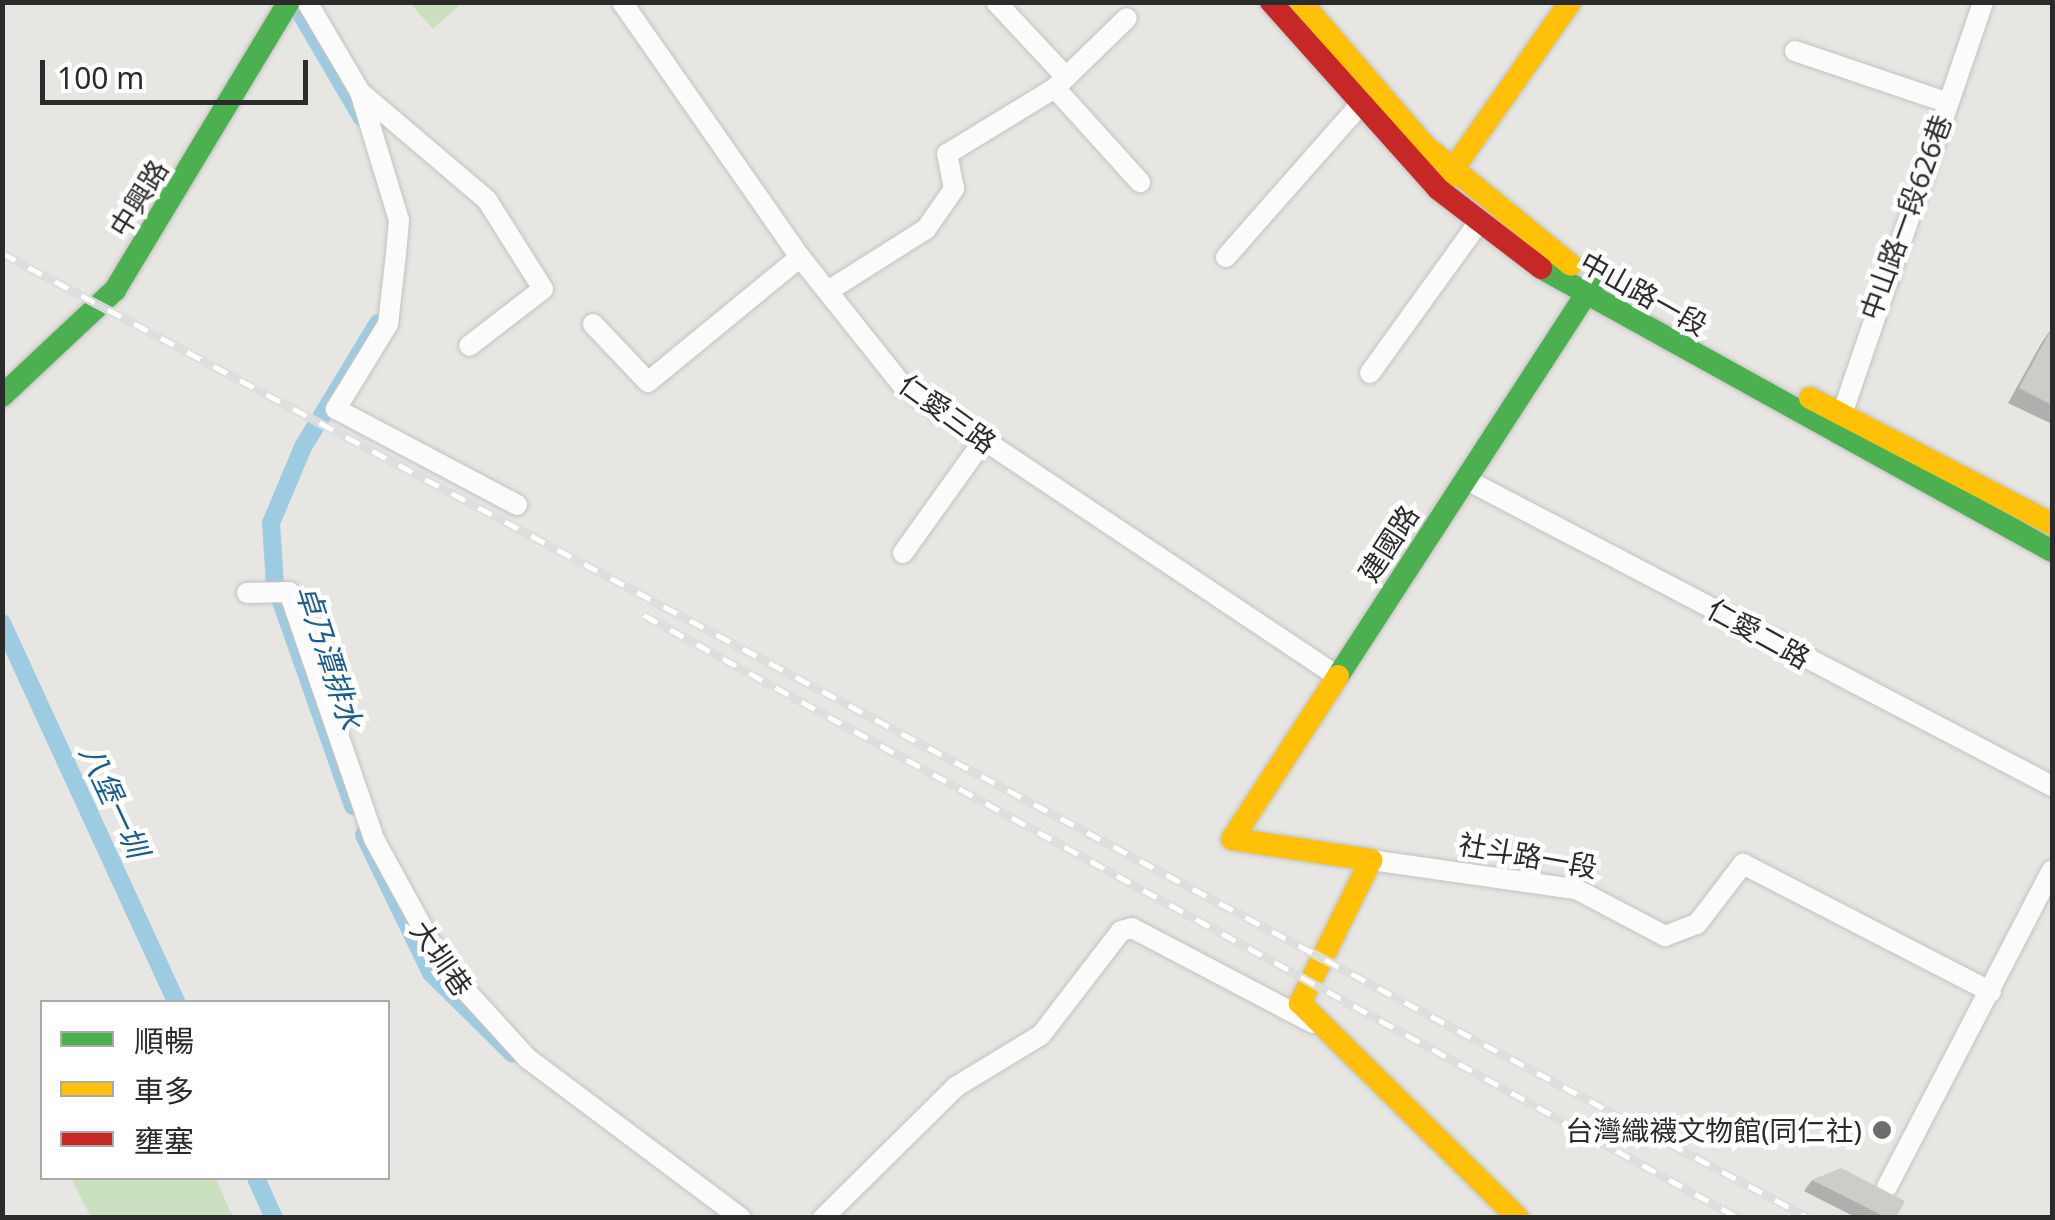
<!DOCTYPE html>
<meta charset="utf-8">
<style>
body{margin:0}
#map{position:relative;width:2055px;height:1220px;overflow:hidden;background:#e8e6e2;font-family:"Noto Sans","Noto Sans TC",sans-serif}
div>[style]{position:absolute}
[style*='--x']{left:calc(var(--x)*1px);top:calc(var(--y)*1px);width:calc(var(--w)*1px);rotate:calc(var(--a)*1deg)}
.green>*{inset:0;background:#cae0be}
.canal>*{height:18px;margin:-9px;padding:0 9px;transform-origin:9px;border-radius:9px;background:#9dcbe2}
.roads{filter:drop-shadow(0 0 2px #c2c2c1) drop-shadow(0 0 2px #c2c2c1)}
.street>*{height:20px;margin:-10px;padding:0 10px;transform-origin:10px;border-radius:10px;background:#fcfbfb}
.fast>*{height:22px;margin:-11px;padding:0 11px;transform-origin:11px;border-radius:11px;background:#4caf50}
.slow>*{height:22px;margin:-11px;padding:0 11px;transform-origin:11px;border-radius:11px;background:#ffc107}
.jam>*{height:22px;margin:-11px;padding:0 11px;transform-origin:11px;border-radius:11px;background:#c62828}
.rail>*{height:9px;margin-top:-4.5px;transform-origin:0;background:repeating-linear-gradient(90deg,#fff 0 15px,#dededf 0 30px);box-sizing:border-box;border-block:2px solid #dededf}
.wall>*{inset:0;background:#b0afad}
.building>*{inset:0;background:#cdccc9}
.dots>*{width:28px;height:28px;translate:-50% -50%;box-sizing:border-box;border:5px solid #fff;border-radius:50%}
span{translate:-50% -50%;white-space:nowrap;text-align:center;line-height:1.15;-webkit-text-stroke:9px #fff;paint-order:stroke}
.street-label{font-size:28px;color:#2b2b2b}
.poi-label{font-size:28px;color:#2b2b2b}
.right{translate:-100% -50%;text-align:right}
.water-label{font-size:30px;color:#1c5f8e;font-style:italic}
.frame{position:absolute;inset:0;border:5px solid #2b2b2b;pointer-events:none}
.legend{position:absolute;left:40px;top:1000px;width:350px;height:180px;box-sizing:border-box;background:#fff;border:2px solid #aaa;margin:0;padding:12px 18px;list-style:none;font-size:30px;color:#2b2b2b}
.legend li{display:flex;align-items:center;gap:20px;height:50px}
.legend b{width:50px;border:2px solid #aaa}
.scale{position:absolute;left:40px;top:60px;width:268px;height:45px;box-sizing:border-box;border:5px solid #2b2b2b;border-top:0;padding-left:12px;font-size:30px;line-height:35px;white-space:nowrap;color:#2b2b2b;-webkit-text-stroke:8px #fff;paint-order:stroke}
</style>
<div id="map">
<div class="green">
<i style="clip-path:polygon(410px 3px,462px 3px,433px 29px)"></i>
<i style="clip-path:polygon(71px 1178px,215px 1178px,233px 1217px,91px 1217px)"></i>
</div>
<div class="canal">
<i style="--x:294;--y:2;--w:134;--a:59.6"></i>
<i style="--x:2;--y:623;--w:417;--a:65.3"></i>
<i style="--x:353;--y:806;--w:234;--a:-109.4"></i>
<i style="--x:275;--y:585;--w:62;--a:-93.7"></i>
<i style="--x:271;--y:523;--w:82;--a:-67.2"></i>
<i style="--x:303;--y:447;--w:145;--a:-58.8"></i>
<i style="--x:364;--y:835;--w:153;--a:64.1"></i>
<i style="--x:431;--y:973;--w:115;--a:44.6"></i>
<i style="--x:256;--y:1178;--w:44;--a:65.8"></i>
</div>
<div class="roads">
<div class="street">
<i style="--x:307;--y:2;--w:104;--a:59.5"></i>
<i style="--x:360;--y:92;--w:167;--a:40.4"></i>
<i style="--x:487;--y:200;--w:105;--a:57.8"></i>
<i style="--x:543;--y:289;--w:93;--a:142.4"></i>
<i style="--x:622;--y:2;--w:311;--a:55.1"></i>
<i style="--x:800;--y:257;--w:165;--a:51.4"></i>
<i style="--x:903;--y:386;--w:522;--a:33.75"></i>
<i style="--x:996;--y:2;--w:103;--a:47"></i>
<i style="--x:1795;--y:51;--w:159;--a:18.7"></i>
<i style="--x:1055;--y:88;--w:127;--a:47.9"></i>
<i style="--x:360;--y:92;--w:134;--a:73.1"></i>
<i style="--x:399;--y:220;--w:34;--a:95"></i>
<i style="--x:396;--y:254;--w:70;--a:96.5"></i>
<i style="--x:388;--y:324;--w:100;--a:121.5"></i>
<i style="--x:336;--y:409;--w:205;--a:27.9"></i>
<i style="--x:1226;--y:257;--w:203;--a:-48.6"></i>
<i style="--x:828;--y:291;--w:116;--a:-32.3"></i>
<i style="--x:926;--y:229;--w:49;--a:-55"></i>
<i style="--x:954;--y:189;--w:36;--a:-101"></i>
<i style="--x:947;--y:154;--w:127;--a:-31.4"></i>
<i style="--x:1055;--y:88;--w:100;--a:-44.2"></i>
<i style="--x:593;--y:324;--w:80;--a:46.5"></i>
<i style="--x:648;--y:382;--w:197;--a:-39.4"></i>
<i style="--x:1370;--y:373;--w:186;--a:-54.2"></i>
<i style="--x:1838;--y:426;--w:448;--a:-71.1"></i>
<i style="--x:1465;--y:479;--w:662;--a:27.61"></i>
<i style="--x:903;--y:553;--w:139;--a:-54.4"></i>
<i style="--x:247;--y:593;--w:42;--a:-1.4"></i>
<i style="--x:289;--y:592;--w:261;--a:71"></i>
<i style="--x:374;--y:839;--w:146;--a:61.3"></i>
<i style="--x:444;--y:967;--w:123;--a:47.6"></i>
<i style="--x:527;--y:1058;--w:267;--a:36.8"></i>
<i style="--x:1371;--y:860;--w:207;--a:8.1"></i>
<i style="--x:1576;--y:889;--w:101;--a:27.8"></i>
<i style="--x:1665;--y:936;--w:34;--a:-21"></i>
<i style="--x:1697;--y:924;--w:76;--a:-52.5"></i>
<i style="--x:1743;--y:864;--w:279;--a:27.3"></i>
<i style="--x:1887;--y:1187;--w:357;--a:-62.5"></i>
<i style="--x:823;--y:1218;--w:188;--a:-44.6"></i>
<i style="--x:957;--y:1086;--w:98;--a:-31.3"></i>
<i style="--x:1041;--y:1035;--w:131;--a:-52.4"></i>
<i style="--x:1121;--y:931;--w:11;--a:-15"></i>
<i style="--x:1132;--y:928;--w:204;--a:27.7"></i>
</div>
<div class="fast">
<i style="--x:1541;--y:268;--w:584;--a:28.98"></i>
<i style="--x:2;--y:396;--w:155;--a:-43.2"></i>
<i style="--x:115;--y:290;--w:336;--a:-58.9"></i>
<i style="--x:1338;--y:676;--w:472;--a:-57"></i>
</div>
<div class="slow">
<i style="--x:1301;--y:2;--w:190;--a:49.3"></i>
<i style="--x:1425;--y:146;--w:188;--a:39.2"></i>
<i style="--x:1442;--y:185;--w:223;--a:-55"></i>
<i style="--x:1810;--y:398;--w:273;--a:27.5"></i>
<i style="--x:1338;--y:676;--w:194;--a:123"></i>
<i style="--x:1232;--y:839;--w:141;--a:8.6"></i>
<i style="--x:1371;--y:860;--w:160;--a:116.4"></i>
<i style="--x:1300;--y:1003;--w:306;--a:44.6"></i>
</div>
<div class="jam">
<i style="--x:1271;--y:2;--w:251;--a:48.2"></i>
<i style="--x:1438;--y:189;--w:130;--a:37.5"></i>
</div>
</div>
<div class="rail">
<i style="--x:2;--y:253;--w:2049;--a:28.1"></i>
<i style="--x:644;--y:615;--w:1250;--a:28.84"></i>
</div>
<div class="wall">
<i style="clip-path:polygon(2052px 328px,2052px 424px,2008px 403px,2042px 342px)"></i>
<i style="clip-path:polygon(1812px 1180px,1896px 1218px,1857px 1218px,1804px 1191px)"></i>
</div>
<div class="building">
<i style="clip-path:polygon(2052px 328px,2052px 405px,2019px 388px)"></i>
<i style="clip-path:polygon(1841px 1168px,1905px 1201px,1896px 1218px,1887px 1218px,1812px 1180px)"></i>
</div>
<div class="dots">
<i style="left:1882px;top:1130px;background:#6d6c6b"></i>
</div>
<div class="street-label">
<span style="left:138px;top:198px;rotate:-58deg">中興路</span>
<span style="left:1905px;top:217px;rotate:-70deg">中山路一段626巷</span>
<span style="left:1644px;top:293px;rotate:29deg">中山路一段</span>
<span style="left:948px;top:413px;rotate:36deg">仁愛三路</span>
<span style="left:1388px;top:543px;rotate:-57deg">建國路</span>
<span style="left:1759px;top:633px;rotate:29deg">仁愛二路</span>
<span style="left:1528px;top:855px;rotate:10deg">社斗路一段</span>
<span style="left:442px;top:958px;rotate:55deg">大圳巷</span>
</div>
<div class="poi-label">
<span class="right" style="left:1862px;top:1130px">台灣織襪文物館(同仁社)</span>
</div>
<div class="water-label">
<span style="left:329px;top:657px;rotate:72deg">卓乃潭排水</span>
<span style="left:114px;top:801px;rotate:65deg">八堡一圳</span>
</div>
<div class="frame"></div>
<ul class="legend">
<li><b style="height:12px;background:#4caf50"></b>順暢</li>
<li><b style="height:12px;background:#ffc107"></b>車多</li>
<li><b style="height:12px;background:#c62828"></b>壅塞</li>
</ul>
<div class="scale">100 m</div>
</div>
